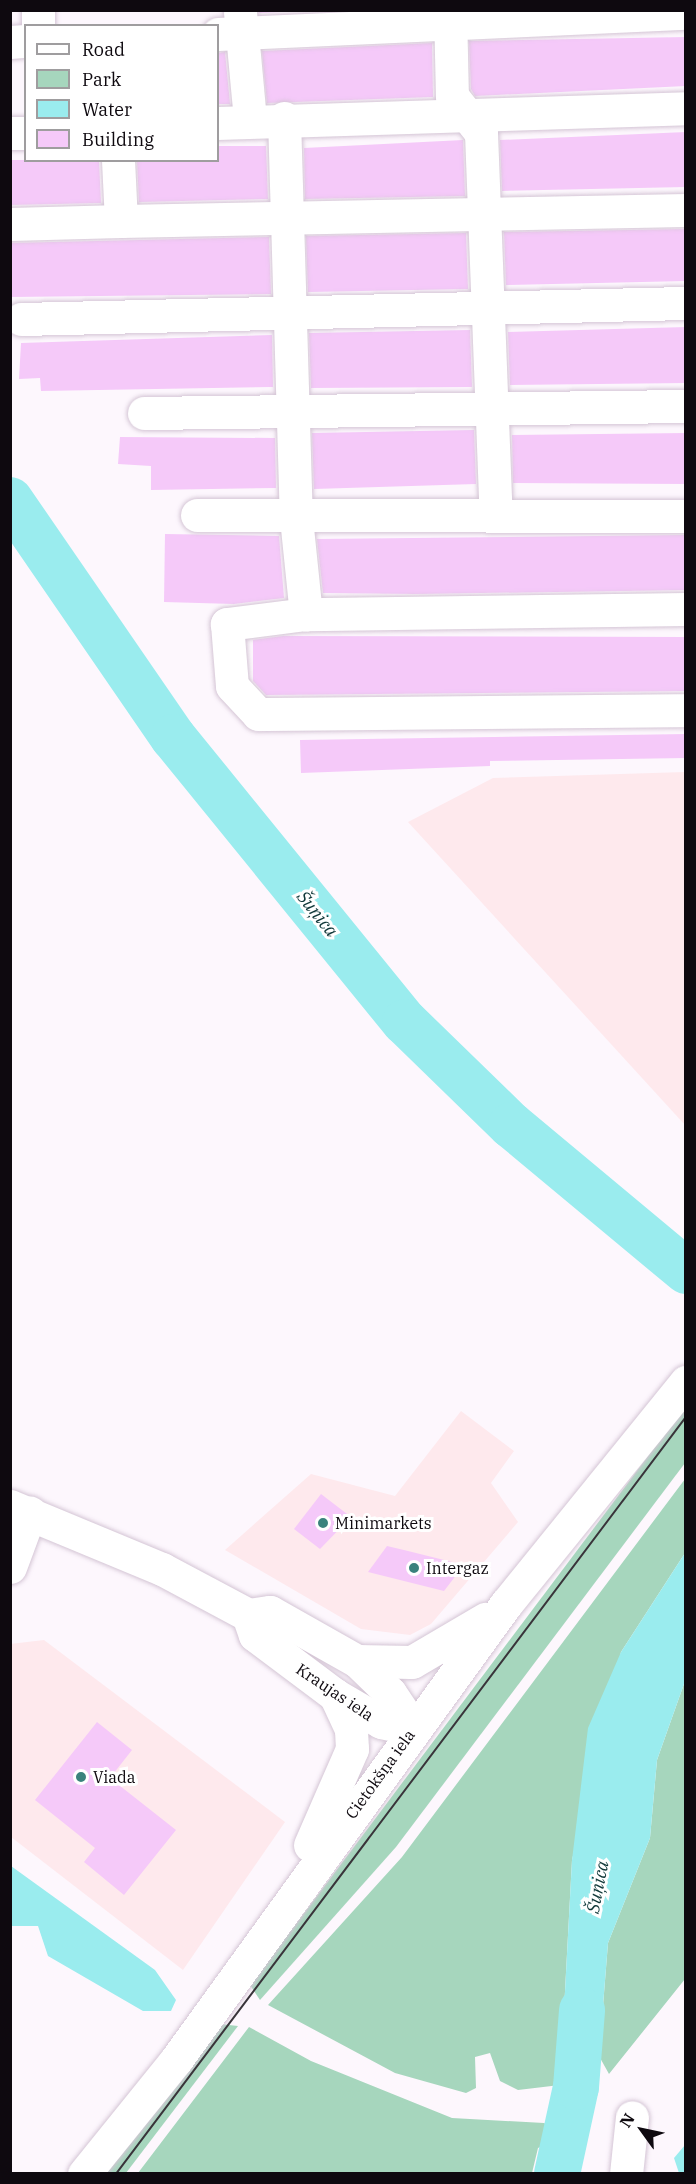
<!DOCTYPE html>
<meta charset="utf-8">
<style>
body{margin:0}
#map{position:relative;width:696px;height:2184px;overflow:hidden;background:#fdf7fd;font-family:"IBM Plex Serif",serif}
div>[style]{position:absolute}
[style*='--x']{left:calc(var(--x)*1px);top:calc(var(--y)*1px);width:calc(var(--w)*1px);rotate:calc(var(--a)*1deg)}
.commercial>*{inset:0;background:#fee9ed}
.green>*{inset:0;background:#a6d6bd}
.water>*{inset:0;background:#9aecee}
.river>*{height:46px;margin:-23px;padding:0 23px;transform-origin:23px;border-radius:23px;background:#9aecee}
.building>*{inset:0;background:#f5c9f9}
.roads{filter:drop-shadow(0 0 2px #d4c5d5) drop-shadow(0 0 2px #d4c5d5)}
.minor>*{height:33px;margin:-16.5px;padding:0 16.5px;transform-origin:16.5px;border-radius:16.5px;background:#fff}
.tram>*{height:1.5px;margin:-0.75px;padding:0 0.75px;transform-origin:0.75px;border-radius:0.75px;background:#39343a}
.dots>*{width:16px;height:16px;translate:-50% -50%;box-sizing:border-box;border:3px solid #fff;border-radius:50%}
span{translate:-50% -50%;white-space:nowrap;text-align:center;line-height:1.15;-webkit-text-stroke:6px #fff;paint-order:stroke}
.poi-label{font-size:16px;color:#0e090f}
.left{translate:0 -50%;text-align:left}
.street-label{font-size:16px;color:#0e090f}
.water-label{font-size:18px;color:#0f3738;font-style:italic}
.frame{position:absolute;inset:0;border:12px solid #0e090f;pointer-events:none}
.legend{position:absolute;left:24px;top:24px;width:195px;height:138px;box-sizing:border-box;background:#fff;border:2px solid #9f9d9f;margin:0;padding:8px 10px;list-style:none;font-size:18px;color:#0e090f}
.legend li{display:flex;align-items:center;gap:12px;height:30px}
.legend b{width:30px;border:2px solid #9f9d9f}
.north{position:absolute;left:612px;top:2100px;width:60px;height:60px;-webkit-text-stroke:4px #fff;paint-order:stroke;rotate:303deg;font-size:16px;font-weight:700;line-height:24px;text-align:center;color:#0e090f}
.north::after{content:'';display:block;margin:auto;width:21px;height:27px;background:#0e090f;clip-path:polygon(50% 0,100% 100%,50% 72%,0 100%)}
</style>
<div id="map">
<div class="commercial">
<i style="clip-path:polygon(685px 772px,686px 772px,685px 1125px,408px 822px,493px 778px)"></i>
<i style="clip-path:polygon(461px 1411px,514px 1451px,491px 1483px,518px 1522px,431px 1624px,410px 1635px,361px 1629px,225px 1550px,311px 1474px,395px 1496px)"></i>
<i style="clip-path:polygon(44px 1640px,285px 1822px,183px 1970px,11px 1837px,10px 1644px)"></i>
</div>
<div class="green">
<i style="clip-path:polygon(685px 1407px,685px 1463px,396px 1847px,260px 2000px,250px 1985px)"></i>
<i style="clip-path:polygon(685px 1479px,685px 1553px,621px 1652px,572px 1860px,560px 2085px,518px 2090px,500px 2081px,490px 2053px,475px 2057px,476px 2088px,466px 2093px,395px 2073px,268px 2005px,402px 1857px)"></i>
<i style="clip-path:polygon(685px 1681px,685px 1979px,609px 2074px,599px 2056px,608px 1943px,650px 1838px,657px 1760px)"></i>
<i style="clip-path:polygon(220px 2024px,238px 2026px,126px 2173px,106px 2174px)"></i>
<i style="clip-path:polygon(249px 2027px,311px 2061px,452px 2118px,544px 2123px,559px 2131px,558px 2139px,538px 2148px,532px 2173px,138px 2173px)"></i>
</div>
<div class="water">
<i style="clip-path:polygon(685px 1553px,685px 1681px,657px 1760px,650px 1838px,608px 1943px,599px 2056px,584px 2075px,573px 2074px,562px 2048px,572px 1860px,588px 1728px,621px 1652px)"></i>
<i style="clip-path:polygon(11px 1866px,155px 1970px,176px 2000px,171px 2011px,143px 2011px,48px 1956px,38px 1926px,11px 1926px)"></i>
<i style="clip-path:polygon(558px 2139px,571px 2141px,576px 2149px,573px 2173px,542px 2173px,549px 2143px)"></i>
<i style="clip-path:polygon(685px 2145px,685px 2173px,679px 2173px,674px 2158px)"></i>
</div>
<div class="river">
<i style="--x:10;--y:500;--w:288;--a:55.5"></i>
<i style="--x:173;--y:737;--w:367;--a:50.9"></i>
<i style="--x:405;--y:1022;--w:148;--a:44.2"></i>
<i style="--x:511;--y:1125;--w:228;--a:39.8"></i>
<i style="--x:557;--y:2174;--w:89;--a:-77.7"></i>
<i style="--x:576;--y:2087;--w:77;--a:-85.5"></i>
</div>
<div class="building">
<i style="clip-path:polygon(259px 10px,323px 10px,259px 13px)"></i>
<i style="clip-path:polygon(686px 37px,686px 86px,475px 96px,471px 89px,469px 41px)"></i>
<i style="clip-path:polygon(432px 43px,433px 97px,267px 103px,262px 51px)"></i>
<i style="clip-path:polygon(225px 52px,230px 104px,218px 104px,218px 53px)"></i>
<i style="clip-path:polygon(686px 132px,686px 187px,502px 191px,500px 140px)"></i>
<i style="clip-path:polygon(463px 140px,465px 196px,305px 199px,304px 148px)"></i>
<i style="clip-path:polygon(218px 146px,266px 146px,268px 199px,139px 202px,137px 160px,218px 160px)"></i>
<i style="clip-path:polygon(10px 160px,99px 160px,101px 203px,10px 205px)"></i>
<i style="clip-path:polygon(686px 229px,686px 281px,506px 285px,504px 232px)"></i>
<i style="clip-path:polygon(466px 233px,468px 289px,308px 292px,306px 236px)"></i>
<i style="clip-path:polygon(269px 237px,271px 294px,10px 297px,10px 243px)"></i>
<i style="clip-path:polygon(686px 327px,686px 383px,510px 385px,508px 332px)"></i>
<i style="clip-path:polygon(470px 330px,472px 387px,311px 388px,309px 333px)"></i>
<i style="clip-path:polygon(272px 335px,273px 387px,41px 391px,40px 378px,19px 379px,21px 343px)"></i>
<i style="clip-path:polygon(474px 430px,476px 484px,314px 489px,312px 433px)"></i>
<i style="clip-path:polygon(686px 433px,686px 484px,513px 483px,512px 435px)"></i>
<i style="clip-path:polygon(120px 437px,275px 438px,276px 488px,151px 490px,151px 466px,118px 464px)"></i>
<i style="clip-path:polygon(165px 534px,279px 536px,284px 598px,234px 604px,164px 602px)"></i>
<i style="clip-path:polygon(686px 535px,686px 590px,417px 594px,323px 593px,317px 539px)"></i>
<i style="clip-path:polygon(283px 636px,686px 637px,686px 691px,266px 695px,253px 681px,253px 640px)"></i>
<i style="clip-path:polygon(686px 734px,686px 758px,490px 761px,490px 766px,301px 773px,300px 740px)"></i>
<i style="clip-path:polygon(321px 1494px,351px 1517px,320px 1549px,294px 1529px)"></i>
<i style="clip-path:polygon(387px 1546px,408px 1551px,464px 1565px,444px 1591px,368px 1572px)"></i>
<i style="clip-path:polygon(97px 1722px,132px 1750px,110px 1778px,176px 1830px,124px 1895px,84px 1862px,95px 1848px,35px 1800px)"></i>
</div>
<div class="roads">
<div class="minor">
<i style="--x:38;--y:10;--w:16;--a:90"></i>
<i style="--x:450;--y:10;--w:86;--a:88.7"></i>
<i style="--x:452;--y:96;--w:47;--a:51.9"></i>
<i style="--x:481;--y:133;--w:383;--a:87.8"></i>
<i style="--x:240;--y:12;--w:108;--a:84.7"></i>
<i style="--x:218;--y:34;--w:468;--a:-2.6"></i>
<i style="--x:10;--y:42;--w:16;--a:-4"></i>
<i style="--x:284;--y:118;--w:400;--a:88.3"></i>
<i style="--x:296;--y:518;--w:97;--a:84.1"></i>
<i style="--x:218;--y:123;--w:468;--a:-1.8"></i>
<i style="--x:10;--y:133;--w:16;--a:0"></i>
<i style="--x:118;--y:160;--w:61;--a:87.2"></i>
<i style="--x:121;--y:221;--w:565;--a:-1.12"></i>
<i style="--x:10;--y:224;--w:111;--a:-1.5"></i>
<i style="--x:21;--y:319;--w:665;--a:-1.38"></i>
<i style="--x:144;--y:413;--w:542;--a:-0.74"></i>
<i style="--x:197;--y:515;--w:489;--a:0.1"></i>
<i style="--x:686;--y:609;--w:380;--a:179.2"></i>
<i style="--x:306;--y:614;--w:80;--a:172.8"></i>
<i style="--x:227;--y:624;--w:62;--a:85.4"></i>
<i style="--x:232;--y:686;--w:38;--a:47"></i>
<i style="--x:258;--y:714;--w:428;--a:-0.5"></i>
<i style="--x:10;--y:1506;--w:165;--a:22.5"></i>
<i style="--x:162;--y:1569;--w:98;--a:28.1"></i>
<i style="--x:248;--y:1615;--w:22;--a:-8"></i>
<i style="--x:270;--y:1612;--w:100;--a:29.4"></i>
<i style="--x:357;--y:1661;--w:46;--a:44.1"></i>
<i style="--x:390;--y:1693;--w:43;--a:56.3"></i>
<i style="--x:10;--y:1567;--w:58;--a:-69.7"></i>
<i style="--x:248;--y:1615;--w:21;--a:71"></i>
<i style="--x:255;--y:1635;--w:100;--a:36.9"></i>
<i style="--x:335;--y:1695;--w:53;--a:30.4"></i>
<i style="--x:381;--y:1722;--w:34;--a:12"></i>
<i style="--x:357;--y:1661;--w:55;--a:1"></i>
<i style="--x:412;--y:1662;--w:85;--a:-30.5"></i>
<i style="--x:310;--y:1845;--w:105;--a:-66.4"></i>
<i style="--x:352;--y:1749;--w:20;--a:-93"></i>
<i style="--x:351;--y:1729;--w:38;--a:-115"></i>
<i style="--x:84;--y:2174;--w:146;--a:-51.1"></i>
<i style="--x:176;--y:2060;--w:563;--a:-54.11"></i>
<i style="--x:506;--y:1604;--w:286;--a:-51"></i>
<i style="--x:626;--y:2174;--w:57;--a:-84"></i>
</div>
</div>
<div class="tram">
<i style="--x:116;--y:2174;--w:948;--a:-53.02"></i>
</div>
<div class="dots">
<i style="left:323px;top:1523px;background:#3a827d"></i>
<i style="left:414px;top:1568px;background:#3a827d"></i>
<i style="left:81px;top:1777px;background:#3a827d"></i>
</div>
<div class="poi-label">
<span class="left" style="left:335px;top:1523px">Minimarkets</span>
<span class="left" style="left:426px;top:1568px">Intergaz</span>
<span class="left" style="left:93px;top:1777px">Viada</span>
</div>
<div class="street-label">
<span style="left:335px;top:1692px;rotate:34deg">Kraujas iela</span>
<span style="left:380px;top:1774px;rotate:-54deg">Cietokšņa iela</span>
</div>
<div class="water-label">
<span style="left:317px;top:914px;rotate:51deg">Šuņica</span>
<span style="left:598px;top:1887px;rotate:-79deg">Šuņica</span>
</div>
<div class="frame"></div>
<ul class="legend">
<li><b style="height:8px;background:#fff"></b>Road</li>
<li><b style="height:16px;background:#a6d6bd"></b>Park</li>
<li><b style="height:16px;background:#9aecee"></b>Water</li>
<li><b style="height:16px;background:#f5c9f9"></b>Building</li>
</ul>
<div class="north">N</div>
</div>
